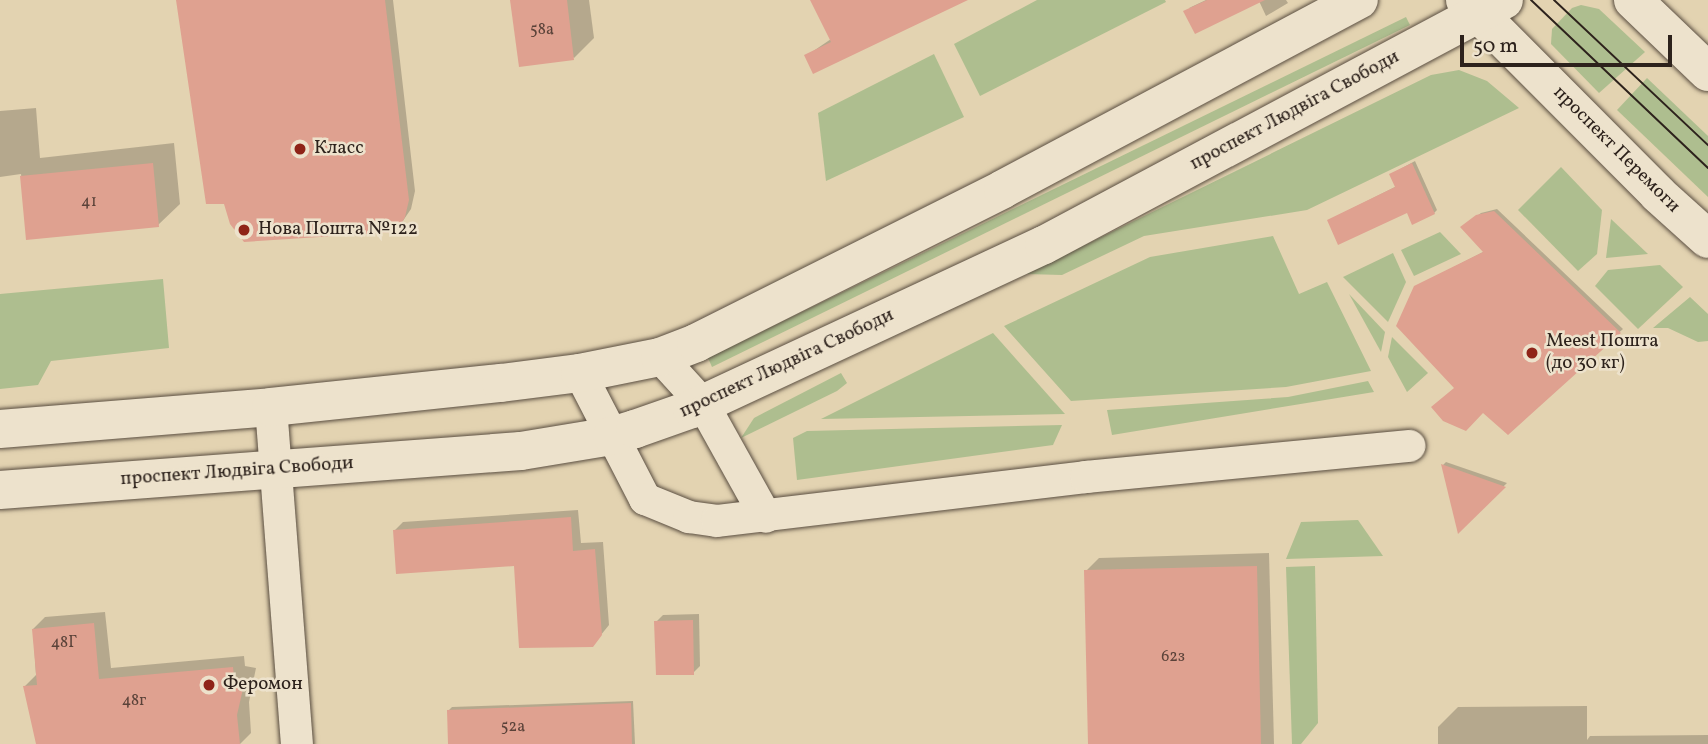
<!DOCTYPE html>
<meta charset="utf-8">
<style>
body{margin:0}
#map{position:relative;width:1708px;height:744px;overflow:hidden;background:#e3d3b1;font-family:Vollkorn,serif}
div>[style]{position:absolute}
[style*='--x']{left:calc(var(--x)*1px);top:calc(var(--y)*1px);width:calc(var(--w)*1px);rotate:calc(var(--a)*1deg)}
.green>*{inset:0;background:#aebe8f}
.shadow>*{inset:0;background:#0003}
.building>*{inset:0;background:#dfa190}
.roads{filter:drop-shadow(0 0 2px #5a4e41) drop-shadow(0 0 2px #5a4e41)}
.street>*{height:32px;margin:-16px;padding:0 16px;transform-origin:16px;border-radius:16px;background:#ede2cc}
.secondary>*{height:38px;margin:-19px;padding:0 19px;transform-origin:19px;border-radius:19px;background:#ede2cc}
.tram>*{height:2px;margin:-1px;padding:0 1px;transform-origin:1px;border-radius:1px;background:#2d221c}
.dots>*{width:19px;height:19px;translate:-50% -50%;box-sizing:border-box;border:4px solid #ede2cc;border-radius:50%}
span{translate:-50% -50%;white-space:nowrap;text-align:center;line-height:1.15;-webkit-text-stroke:5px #ede2cc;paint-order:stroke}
.number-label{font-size:16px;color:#5a4239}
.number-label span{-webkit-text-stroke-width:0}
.street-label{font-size:19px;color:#2d221c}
.poi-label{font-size:19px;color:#2d221c}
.left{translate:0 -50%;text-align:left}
.scale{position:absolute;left:1460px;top:35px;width:212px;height:32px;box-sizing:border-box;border:4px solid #2d221c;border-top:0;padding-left:9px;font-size:21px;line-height:24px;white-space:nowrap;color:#2d221c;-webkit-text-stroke:5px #ede2cc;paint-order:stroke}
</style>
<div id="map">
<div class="green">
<i style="clip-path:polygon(1037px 0,1165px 0,1166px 2px,980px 96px,954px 44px)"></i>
<i style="clip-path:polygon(1581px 5px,1599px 9px,1645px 52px,1599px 93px,1551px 44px,1552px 29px,1572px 8px)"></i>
<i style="clip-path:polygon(1406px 17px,1410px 25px,712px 367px,708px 358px)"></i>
<i style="clip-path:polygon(934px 54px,964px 117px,826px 181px,818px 113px)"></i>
<i style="clip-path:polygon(1459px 70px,1487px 81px,1519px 108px,1307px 210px,1144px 236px,1062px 275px,1026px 274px,1431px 75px)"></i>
<i style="clip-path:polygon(1647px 78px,1708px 136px,1708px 197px,1617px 110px)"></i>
<i style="clip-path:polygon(1561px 167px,1602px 210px,1597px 254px,1578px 271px,1518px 210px)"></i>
<i style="clip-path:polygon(1611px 219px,1648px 254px,1606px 258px)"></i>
<i style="clip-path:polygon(1440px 232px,1461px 254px,1414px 276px,1401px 250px)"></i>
<i style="clip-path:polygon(1273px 236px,1299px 294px,1327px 282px,1371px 371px,1286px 387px,1071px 401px,1004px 326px,1150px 257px)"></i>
<i style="clip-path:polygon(1393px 253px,1406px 282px,1388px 322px,1343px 277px)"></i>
<i style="clip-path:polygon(1660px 265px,1683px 287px,1638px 329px,1595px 286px,1608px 270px)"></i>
<i style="clip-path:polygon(163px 279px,169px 348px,51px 361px,38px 385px,0 389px,0 294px)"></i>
<i style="clip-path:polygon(1349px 294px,1385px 332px,1381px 352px)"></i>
<i style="clip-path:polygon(1690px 297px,1708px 314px,1708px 341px,1698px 342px,1668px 328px,1653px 328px)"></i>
<i style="clip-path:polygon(993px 333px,1065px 414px,821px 419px)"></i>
<i style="clip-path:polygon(1392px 337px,1428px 373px,1407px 392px,1388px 357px)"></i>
<i style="clip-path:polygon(841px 373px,847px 383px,837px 391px,741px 438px,754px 418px)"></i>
<i style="clip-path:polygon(1368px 381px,1374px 392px,1112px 435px,1107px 410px,1288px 397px)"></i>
<i style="clip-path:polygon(1062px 425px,1053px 445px,797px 480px,793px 438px,807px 431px)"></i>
<i style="clip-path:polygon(1358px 520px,1383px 556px,1286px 559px,1301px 522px)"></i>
<i style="clip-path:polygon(1315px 566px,1318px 723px,1301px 744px,1292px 744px,1286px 567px)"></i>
</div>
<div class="shadow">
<i style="clip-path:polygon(177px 0,393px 0,415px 191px,411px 209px,396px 231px,225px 202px,207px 203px)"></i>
<i style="clip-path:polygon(512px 0,589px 0,594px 38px,574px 58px)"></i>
<i style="clip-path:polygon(812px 0,956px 0,806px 56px,831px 39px)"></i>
<i style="clip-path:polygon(1206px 0,1286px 0,1288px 3px,1266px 16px,1259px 1px,1189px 8px)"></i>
<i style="clip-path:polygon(36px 108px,40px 158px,174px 143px,180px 204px,158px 225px,27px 238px,21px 174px,0 177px,0 111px)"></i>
<i style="clip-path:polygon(1415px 161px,1437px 210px,1434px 213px,1407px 210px,1329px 220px,1397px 186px,1391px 174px)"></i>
<i style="clip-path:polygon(1497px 209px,1623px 329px,1508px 433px,1456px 388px,1415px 287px,1485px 251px,1466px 224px,1481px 213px)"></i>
<i style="clip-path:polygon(1446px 462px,1507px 483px,1459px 530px,1443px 465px)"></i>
<i style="clip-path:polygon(578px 510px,581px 543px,603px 542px,609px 625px,592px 646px,516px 564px,394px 531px,403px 522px)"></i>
<i style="clip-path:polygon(1269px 553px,1274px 744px,1090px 744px,1086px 571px,1099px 558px)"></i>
<i style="clip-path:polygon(105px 612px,111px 668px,244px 656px,245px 666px,256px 668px,249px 702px,251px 733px,240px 744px,37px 744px,25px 686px,36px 675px,33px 629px,45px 617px)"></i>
<i style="clip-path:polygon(699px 614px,700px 666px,693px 673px,656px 622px,663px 615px)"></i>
<i style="clip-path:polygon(633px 701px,635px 744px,450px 744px,449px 710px,452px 707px)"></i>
<i style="clip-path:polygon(1587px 706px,1587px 740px,1590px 736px,1708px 735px,1708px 744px,1438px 744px,1438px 727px,1458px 707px)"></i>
</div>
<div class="building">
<i style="clip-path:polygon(176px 0,385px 0,409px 200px,405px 217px,397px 232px,244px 242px,230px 224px,224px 204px,206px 204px)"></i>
<i style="clip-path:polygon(510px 0,567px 0,574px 60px,519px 67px)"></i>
<i style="clip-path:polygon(810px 0,968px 0,813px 74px,804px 55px,831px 42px)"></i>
<i style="clip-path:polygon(1207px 0,1265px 0,1195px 34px,1183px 11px)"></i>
<i style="clip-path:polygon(153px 163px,159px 227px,26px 240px,20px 176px)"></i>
<i style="clip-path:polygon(1412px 163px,1435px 214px,1412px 225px,1407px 213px,1338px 245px,1327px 220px,1395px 187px,1389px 174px)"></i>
<i style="clip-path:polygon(1494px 211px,1621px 333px,1508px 435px,1483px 413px,1466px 431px,1443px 421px,1431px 407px,1454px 388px,1396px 326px,1414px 286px,1483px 252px,1460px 227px,1476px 215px)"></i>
<i style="clip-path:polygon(1441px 464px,1506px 487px,1458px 534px)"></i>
<i style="clip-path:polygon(571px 517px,573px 551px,595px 549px,602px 635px,593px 647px,519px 648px,514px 566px,396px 574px,393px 530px)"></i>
<i style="clip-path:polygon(1257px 566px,1261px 744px,1088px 744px,1084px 570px)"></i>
<i style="clip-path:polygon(693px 620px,694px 675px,656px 675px,654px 621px)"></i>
<i style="clip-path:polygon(94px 623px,99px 679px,233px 667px,234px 677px,245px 680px,237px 715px,240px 744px,36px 744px,23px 686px,37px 685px,32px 629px)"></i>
<i style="clip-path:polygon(631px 703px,632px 744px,448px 744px,447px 710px)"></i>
</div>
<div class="roads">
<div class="street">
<i style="--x:660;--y:357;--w:64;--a:47.5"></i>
<i style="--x:703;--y:404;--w:129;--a:60.9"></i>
<i style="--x:580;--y:373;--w:142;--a:62.7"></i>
<i style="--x:645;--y:499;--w:48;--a:22.2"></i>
<i style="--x:689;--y:517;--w:28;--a:8"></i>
<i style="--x:717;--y:521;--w:372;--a:-6.8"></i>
<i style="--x:1086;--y:477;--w:325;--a:-5.5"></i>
<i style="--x:271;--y:407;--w:338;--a:85.6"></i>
</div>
<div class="secondary">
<i style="--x:1465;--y:0;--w:274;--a:45.1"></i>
<i style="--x:1658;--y:194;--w:67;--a:42"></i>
<i style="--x:1633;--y:0;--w:104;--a:43.8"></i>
<i style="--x:0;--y:429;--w:272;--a:-4.6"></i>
<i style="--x:271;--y:407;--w:231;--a:-6"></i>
<i style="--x:501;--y:383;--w:80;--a:-7.2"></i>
<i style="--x:580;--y:373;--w:82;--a:-11.3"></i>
<i style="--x:660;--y:357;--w:39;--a:-21"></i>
<i style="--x:696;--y:343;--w:343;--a:-26.6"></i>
<i style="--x:1003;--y:189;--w:403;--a:-28"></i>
<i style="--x:0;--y:490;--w:522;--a:-4.28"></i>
<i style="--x:521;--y:451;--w:92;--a:-9.4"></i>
<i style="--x:612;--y:436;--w:24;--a:-17"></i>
<i style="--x:635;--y:429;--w:60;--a:-19.3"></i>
<i style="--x:692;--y:409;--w:388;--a:-25"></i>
<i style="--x:1044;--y:245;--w:521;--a:-28.04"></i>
</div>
</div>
<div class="tram">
<i style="--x:1531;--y:0;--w:244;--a:43.5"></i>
<i style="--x:1554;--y:0;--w:212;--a:43.3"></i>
</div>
<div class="dots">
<i style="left:300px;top:149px;background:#8f2418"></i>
<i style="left:244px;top:230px;background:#8f2418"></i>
<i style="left:1532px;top:353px;background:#8f2418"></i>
<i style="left:209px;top:685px;background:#8f2418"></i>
</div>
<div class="number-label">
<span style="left:542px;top:30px">58а</span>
<span style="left:89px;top:202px">41</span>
<span style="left:64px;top:643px">48Г</span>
<span style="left:1173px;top:657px">62з</span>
<span style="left:134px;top:701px">48г</span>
<span style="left:513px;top:727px">52а</span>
</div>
<div class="street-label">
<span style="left:1295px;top:111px;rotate:-28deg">проспект Людвіга Свободи</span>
<span style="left:1616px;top:150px;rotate:45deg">проспект Перемоги</span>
<span style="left:787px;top:364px;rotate:-25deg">проспект Людвіга Свободи</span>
<span style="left:237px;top:472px;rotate:-4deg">проспект Людвіга Свободи</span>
</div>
<div class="poi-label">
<span class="left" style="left:314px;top:149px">Класс</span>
<span class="left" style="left:258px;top:230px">Нова Пошта №122</span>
<span class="left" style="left:1546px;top:353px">Meest Пошта<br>(до 30 кг)</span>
<span class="left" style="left:223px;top:685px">Феромон</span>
</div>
<div class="scale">50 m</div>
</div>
